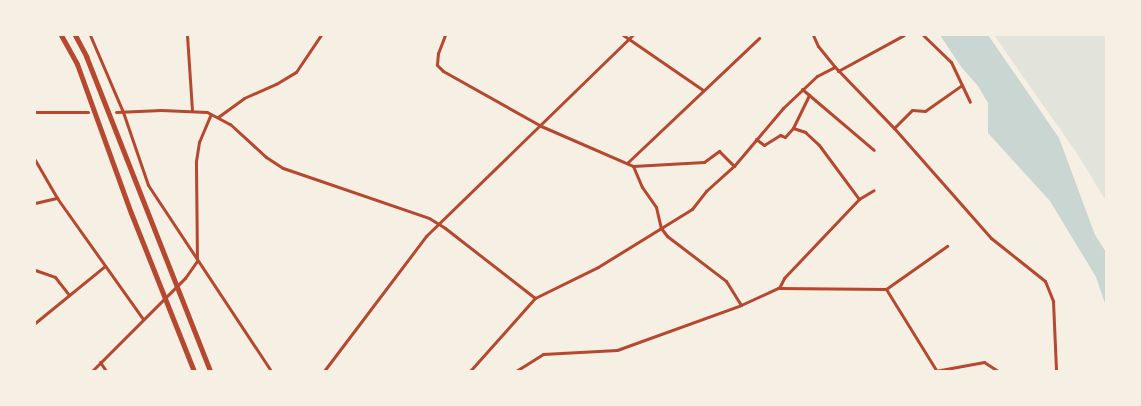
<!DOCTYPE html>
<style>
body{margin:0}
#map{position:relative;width:1141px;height:406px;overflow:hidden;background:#f6efe4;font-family:Raleway,sans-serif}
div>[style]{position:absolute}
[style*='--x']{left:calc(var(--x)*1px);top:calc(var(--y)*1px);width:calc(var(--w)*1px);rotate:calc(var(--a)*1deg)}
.green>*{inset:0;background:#e2e4dc}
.water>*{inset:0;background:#c9d6d2}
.minor>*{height:3px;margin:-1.5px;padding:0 1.5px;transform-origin:1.5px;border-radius:1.5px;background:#b5482f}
.trunk>*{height:5px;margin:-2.5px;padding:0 2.5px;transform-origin:2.5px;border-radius:2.5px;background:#b5482f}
span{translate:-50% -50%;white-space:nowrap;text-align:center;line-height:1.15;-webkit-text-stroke:5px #f6efe4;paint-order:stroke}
.frame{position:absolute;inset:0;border:36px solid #f6efe4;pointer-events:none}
</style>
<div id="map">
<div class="green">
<i style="clip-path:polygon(994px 35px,1106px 35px,1106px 201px,1078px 155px)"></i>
</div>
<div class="water">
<i style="clip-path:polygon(940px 35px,988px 35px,1059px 138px,1095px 235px,1106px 252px,1106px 306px,1096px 277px,1050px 201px,988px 133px,988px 103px,978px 86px,962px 68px)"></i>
</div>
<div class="minor">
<i style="--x:90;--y:35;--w:84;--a:66.8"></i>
<i style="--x:123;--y:112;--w:77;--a:71.1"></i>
<i style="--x:148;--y:185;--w:223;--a:56.5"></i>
<i style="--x:187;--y:35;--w:75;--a:86.2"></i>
<i style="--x:445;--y:35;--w:19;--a:111"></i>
<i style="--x:438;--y:53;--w:12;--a:95"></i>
<i style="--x:437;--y:65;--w:8;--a:45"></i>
<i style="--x:443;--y:71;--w:112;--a:29.3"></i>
<i style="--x:541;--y:126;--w:100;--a:23.5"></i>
<i style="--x:633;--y:166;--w:71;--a:-3.2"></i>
<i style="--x:704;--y:162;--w:19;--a:-36"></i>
<i style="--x:719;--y:151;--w:21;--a:45"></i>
<i style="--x:734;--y:166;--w:76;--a:-49.8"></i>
<i style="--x:783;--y:108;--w:47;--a:-43.3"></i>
<i style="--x:817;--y:76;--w:20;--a:-27"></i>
<i style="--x:623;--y:35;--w:97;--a:34.5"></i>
<i style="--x:813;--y:35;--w:12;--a:66"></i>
<i style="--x:818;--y:46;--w:27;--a:51"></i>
<i style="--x:835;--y:67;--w:85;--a:46"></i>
<i style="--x:894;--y:128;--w:147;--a:48.6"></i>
<i style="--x:991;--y:238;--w:69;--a:38.5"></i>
<i style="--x:1045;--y:281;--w:22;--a:68"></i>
<i style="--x:1053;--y:301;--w:70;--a:87.5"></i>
<i style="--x:923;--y:35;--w:39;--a:44"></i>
<i style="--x:951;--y:62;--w:44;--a:64.6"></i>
<i style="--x:838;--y:71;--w:75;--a:-28.6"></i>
<i style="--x:802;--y:89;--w:94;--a:40.3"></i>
<i style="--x:35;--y:112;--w:53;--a:0"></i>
<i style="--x:116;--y:112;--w:45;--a:-2.5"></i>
<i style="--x:161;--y:110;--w:46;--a:2.5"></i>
<i style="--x:207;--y:112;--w:26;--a:28"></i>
<i style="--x:230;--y:124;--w:49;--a:42.5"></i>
<i style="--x:266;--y:157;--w:20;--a:33"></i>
<i style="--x:283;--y:168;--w:154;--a:18.9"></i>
<i style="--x:429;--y:218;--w:19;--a:32"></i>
<i style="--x:445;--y:228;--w:114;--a:37.9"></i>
<i style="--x:218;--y:117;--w:32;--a:-36"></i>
<i style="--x:244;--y:98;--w:35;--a:-24"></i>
<i style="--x:276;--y:84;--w:23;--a:-31"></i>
<i style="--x:296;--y:72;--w:45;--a:-56"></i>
<i style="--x:793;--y:128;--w:13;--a:18"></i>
<i style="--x:805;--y:132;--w:19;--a:43"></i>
<i style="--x:819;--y:145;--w:67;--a:53.5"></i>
<i style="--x:894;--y:128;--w:25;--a:-45"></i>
<i style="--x:912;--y:110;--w:13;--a:4"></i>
<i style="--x:925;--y:111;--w:45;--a:-35.1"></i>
<i style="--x:756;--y:139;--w:10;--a:37"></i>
<i style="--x:764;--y:145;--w:19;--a:-32"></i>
<i style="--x:780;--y:135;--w:5;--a:22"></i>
<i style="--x:785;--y:137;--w:12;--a:-48"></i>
<i style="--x:793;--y:128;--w:37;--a:-64"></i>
<i style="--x:35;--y:160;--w:44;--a:59.9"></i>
<i style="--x:57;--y:198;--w:148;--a:54.6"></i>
<i style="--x:627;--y:163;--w:182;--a:-43.4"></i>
<i style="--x:633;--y:166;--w:23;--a:67"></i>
<i style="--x:642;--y:187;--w:24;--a:55"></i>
<i style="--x:656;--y:207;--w:22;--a:77"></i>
<i style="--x:661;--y:228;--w:10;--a:53"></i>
<i style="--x:667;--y:236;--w:74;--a:37.3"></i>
<i style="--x:726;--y:281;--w:28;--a:58"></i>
<i style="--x:35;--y:203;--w:23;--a:-13"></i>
<i style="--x:35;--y:270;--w:21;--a:19"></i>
<i style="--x:55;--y:277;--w:23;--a:52"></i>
<i style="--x:779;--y:288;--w:11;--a:-63"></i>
<i style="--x:784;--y:278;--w:109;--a:-46.5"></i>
<i style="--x:859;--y:199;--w:17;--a:-31"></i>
<i style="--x:886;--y:289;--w:75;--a:-35.2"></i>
<i style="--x:35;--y:323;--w:90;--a:-39.2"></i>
<i style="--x:100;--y:362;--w:11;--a:56"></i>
<i style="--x:92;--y:371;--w:132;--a:-45"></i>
<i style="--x:185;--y:278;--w:21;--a:-55"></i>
<i style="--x:197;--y:261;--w:100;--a:-90.6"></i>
<i style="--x:196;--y:161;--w:19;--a:-81"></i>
<i style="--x:199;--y:142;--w:30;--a:-67"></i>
<i style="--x:324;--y:371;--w:169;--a:-52.9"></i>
<i style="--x:426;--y:236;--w:289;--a:-44.2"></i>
<i style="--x:470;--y:371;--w:98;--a:-48.3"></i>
<i style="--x:535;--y:298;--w:70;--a:-26.2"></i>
<i style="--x:598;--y:267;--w:110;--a:-31.7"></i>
<i style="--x:692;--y:209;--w:23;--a:-52"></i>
<i style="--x:706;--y:191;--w:38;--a:-42"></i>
<i style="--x:516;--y:371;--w:32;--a:-32"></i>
<i style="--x:543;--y:354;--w:74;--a:-3.1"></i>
<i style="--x:617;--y:350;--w:132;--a:-19.9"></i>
<i style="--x:741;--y:305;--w:41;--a:-24.7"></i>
<i style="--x:778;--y:288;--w:108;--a:0.5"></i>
<i style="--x:886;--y:289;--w:95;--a:58.3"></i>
<i style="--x:935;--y:371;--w:50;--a:-10.4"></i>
<i style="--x:984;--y:362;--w:17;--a:33"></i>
</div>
<div class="trunk">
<i style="--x:61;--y:35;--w:33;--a:61"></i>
<i style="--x:77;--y:64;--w:158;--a:70.1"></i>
<i style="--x:131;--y:213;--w:170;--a:68.3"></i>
<i style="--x:75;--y:35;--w:24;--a:62"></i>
<i style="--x:86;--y:56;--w:339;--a:68.5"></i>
</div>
<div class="frame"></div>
</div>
